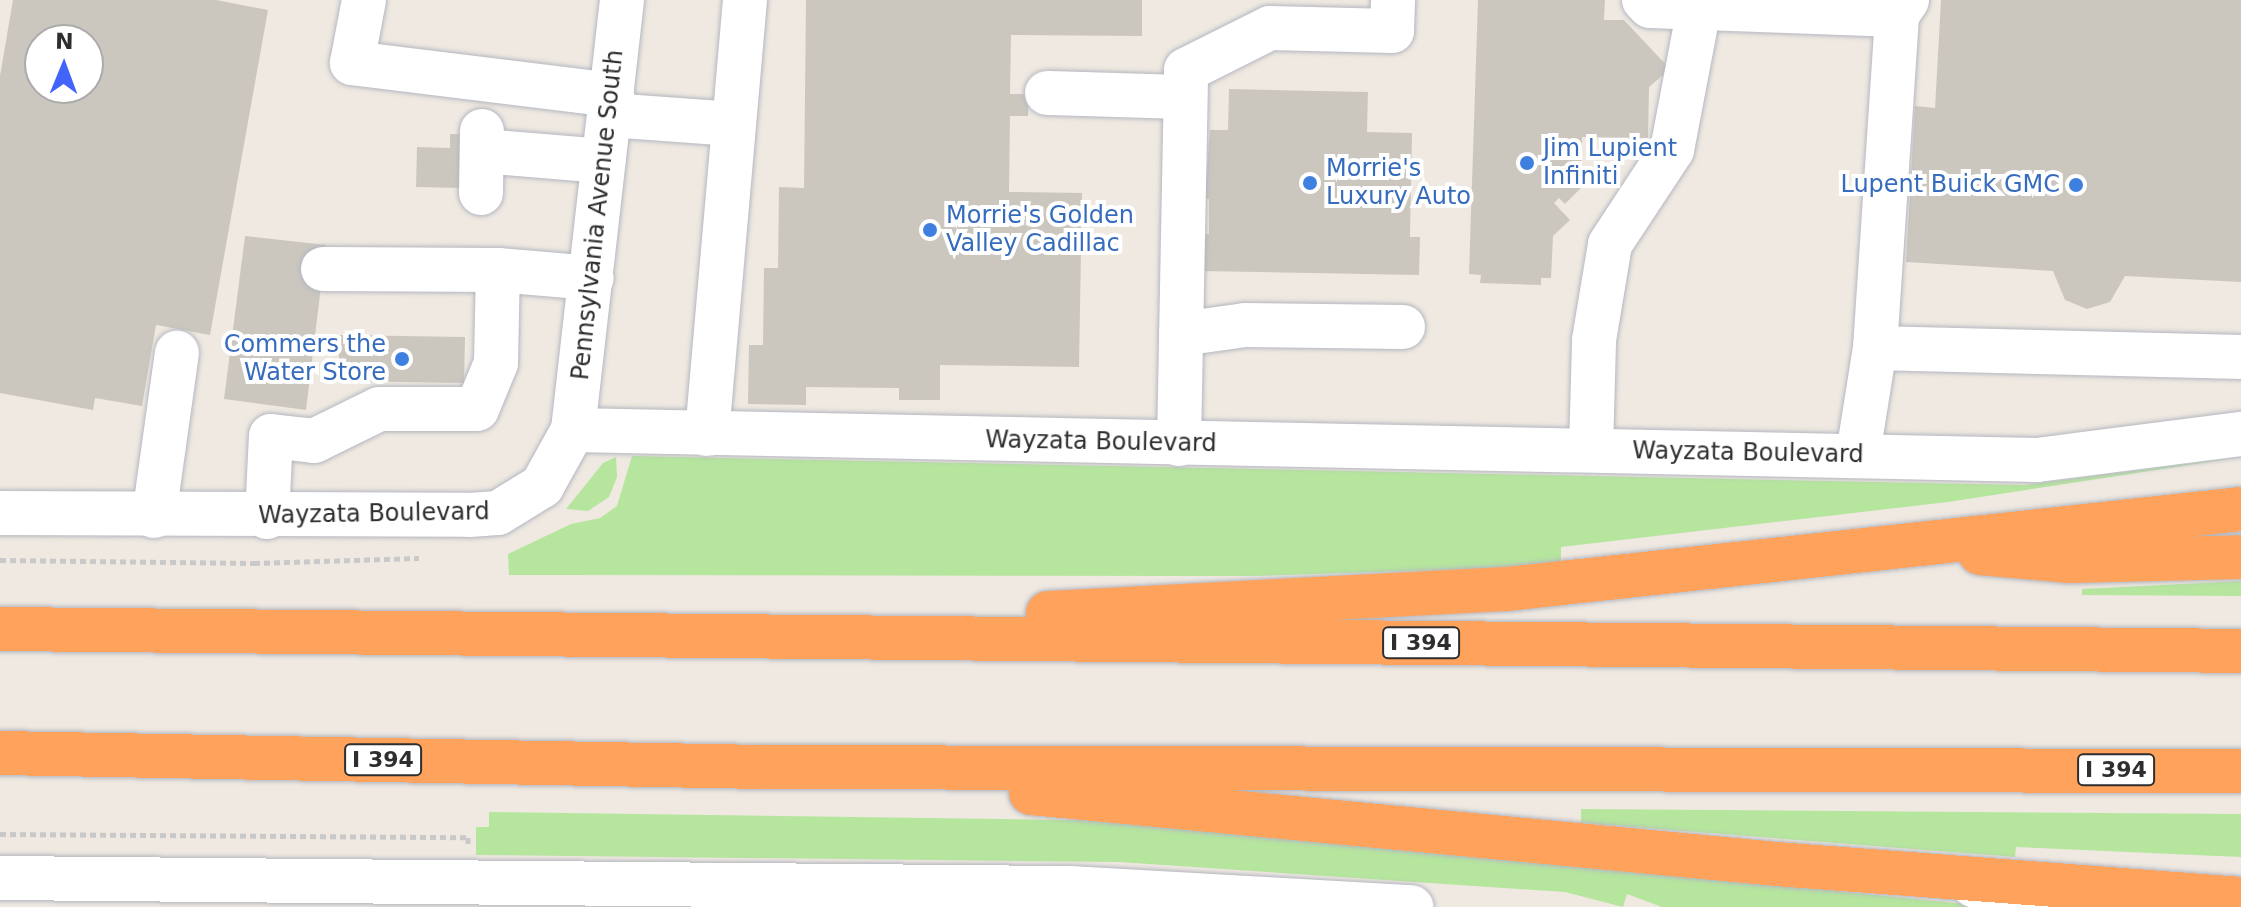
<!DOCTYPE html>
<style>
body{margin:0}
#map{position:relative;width:2241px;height:907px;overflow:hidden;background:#efe9e1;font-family:"DejaVu Sans",sans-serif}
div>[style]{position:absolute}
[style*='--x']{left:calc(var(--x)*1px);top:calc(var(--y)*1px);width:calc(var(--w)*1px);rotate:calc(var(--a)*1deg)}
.green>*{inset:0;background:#b6e59e}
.building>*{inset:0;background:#cbc7bf}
.path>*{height:5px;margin-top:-2.5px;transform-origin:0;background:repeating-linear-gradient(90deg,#c9c9c9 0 6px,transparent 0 10px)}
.roads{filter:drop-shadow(0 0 2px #b4b7c1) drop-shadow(0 0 2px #b4b7c1)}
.minor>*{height:44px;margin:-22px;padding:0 22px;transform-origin:22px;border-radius:22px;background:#fff}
.highway>*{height:44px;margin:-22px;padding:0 22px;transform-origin:22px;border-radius:22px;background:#ffa35c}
.dots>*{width:22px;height:22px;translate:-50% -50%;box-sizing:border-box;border:4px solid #fff;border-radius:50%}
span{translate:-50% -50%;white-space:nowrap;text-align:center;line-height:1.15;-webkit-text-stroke:8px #fff;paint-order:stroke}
.shield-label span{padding:2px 6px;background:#fff;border:2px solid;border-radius:6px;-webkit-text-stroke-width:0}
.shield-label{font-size:22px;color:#2e2e2e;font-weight:700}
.shop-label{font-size:24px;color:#366cbe}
.left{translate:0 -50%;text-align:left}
.right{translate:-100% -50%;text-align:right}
.street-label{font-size:24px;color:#2e2e2e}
.north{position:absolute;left:24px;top:24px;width:80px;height:80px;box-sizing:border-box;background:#fff;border:2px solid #ababab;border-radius:50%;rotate:1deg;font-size:22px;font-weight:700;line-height:32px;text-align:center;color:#2e2e2e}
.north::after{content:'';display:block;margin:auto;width:28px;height:36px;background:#4264fb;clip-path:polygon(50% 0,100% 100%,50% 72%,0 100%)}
</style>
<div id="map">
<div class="green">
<i style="clip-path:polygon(632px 456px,2024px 485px,2241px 457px,1948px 502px,1561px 547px,1561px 566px,1253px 576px,509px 575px,508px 554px,571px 524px,600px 518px,617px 506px)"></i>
<i style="clip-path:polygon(616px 457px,617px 477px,609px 497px,588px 511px,566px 509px,603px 463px)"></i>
<i style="clip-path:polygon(2241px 581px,2241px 596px,2082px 595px,2082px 589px)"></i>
<i style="clip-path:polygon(1581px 809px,2241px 814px,2241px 857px,2016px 847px,2015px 857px,1581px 823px)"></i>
<i style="clip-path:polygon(489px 812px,1138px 821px,1996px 907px,1662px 907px,1627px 894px,1623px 907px,1565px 892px,1119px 862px,476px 855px,476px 827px,489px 827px)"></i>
</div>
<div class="building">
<i style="clip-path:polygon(evenodd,13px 0,216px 0,268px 10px,210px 335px,156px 325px,142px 406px,95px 398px,93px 410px,0 393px,0 76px,13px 0,40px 40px,88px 40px,88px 88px,40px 88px,40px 40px)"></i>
<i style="clip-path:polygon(806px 0,1142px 0,1142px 36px,1011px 35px,1010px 94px,1029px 94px,1028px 116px,1010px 116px,1009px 192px,1082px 193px,1079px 367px,940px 365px,940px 400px,899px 400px,899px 388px,806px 387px,806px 405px,748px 404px,749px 345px,763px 345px,764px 268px,778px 268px,779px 187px,804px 188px)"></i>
<i style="clip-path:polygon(1478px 0,1605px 0,1604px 20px,1624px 20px,1670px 69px,1649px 87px,1648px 138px,1582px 137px,1581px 188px,1565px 204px,1559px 198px,1554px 203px,1570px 220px,1553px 236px,1551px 278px,1541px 278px,1541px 285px,1480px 283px,1481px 275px,1469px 274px)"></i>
<i style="clip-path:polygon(1941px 0,2241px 0,2241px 282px,2125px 276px,2110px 302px,2087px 309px,2065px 300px,2053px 271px,1906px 262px,1915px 106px,1935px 108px)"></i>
<i style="clip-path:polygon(1229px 89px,1368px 92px,1367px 132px,1412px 133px,1410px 237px,1420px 237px,1419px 275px,1199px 271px,1200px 234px,1209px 234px,1209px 199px,1205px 199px,1210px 130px,1228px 130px)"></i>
<i style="clip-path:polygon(450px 134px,464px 134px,464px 188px,416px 187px,417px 147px,450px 148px)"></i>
<i style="clip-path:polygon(245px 236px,326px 245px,306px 410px,224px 399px)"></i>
<i style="clip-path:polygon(339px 335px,465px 337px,464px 383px,339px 381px)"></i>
</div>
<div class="path">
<i style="--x:0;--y:560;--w:254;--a:0.7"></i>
<i style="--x:254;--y:563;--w:165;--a:-1.7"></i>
<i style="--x:0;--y:834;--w:468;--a:0.4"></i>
<i style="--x:468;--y:837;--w:7;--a:90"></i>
</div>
<div class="roads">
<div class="minor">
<i style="--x:364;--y:0;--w:64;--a:100.8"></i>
<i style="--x:352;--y:63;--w:262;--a:7"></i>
<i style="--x:1644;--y:0;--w:8;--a:45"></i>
<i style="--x:1650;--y:6;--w:247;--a:2.1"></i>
<i style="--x:1047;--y:93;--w:138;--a:1.7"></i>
<i style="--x:609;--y:115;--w:125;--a:4.1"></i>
<i style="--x:482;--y:151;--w:122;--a:4.7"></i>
<i style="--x:481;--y:193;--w:62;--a:-89.1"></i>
<i style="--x:323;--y:269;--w:175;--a:0.3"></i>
<i style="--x:498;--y:270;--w:94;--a:4.9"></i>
<i style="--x:1181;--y:334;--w:65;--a:-8"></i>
<i style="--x:1245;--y:325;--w:158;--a:0.7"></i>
<i style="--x:1875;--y:348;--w:366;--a:1.4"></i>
<i style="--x:573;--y:430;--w:1464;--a:1.17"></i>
<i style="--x:2037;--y:460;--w:206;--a:-7.3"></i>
<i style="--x:707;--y:434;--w:436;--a:-85"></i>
<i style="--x:1179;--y:444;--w:374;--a:-88.9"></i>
<i style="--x:1186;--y:70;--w:94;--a:-26.6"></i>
<i style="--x:1270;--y:28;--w:122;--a:1.4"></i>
<i style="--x:1392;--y:31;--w:31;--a:-88"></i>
<i style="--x:1591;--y:450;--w:110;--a:-88.4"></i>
<i style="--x:1594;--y:340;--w:97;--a:-80.5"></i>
<i style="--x:1610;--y:244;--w:113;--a:-56.6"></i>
<i style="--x:1672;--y:150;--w:145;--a:-79.2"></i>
<i style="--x:1858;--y:454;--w:107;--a:-80.9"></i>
<i style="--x:1875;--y:348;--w:334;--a:-86.2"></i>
<i style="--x:1897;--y:15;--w:18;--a:-56"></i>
<i style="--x:0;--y:513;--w:469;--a:0.2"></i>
<i style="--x:469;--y:515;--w:29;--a:-4"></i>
<i style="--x:498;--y:513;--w:52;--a:-31.5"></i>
<i style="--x:542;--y:486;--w:64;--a:-61"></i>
<i style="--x:573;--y:430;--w:433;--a:-83.5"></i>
<i style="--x:154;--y:516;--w:165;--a:-82"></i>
<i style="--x:267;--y:517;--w:81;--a:-87.2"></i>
<i style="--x:271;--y:436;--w:43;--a:6.6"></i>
<i style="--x:314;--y:441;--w:72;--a:-26.2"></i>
<i style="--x:379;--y:409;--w:98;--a:0"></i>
<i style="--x:477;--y:409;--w:50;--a:-67.6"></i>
<i style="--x:496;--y:363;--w:93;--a:-88.8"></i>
<i style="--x:0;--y:878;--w:1069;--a:0.54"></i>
<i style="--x:1069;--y:888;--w:343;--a:3.2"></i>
<i style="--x:1973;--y:885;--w:66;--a:19.5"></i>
</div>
<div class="highway">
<i style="--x:1980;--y:553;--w:90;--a:5.1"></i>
<i style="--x:2070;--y:561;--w:171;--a:-1.3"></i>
<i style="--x:1048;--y:613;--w:460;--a:-3"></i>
<i style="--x:1507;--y:589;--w:738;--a:-6.22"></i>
<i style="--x:0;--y:629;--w:2241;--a:0.56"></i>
<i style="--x:0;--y:753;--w:766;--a:1.05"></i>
<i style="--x:766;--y:767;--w:1475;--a:0.16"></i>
<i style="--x:1031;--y:793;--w:748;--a:5.44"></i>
<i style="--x:1776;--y:864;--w:466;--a:4.3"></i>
</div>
</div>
<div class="dots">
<i style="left:1527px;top:163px;background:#3f7fe0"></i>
<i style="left:1310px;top:183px;background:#3f7fe0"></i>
<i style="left:2076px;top:185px;background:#3f7fe0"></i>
<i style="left:930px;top:230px;background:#3f7fe0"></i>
<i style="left:402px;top:359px;background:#3f7fe0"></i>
</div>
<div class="shield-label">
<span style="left:1421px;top:643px">I 394</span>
<span style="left:383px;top:760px">I 394</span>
<span style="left:2116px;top:770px">I 394</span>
</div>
<div class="shop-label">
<span class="left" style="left:1543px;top:163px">Jim Lupient<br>Infiniti</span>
<span class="left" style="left:1326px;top:183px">Morrie's<br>Luxury Auto</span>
<span class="right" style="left:2060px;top:185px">Lupent Buick GMC</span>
<span class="left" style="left:946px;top:230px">Morrie's Golden<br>Valley Cadillac</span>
<span class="right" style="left:386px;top:359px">Commers the<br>Water Store</span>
</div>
<div class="street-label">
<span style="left:598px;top:215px;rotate:-84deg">Pennsylvania Avenue South</span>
<span style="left:1101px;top:442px;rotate:1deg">Wayzata Boulevard</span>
<span style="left:1748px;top:453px;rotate:1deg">Wayzata Boulevard</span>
<span style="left:374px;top:514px;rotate:-1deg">Wayzata Boulevard</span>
</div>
<div class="north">N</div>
</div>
